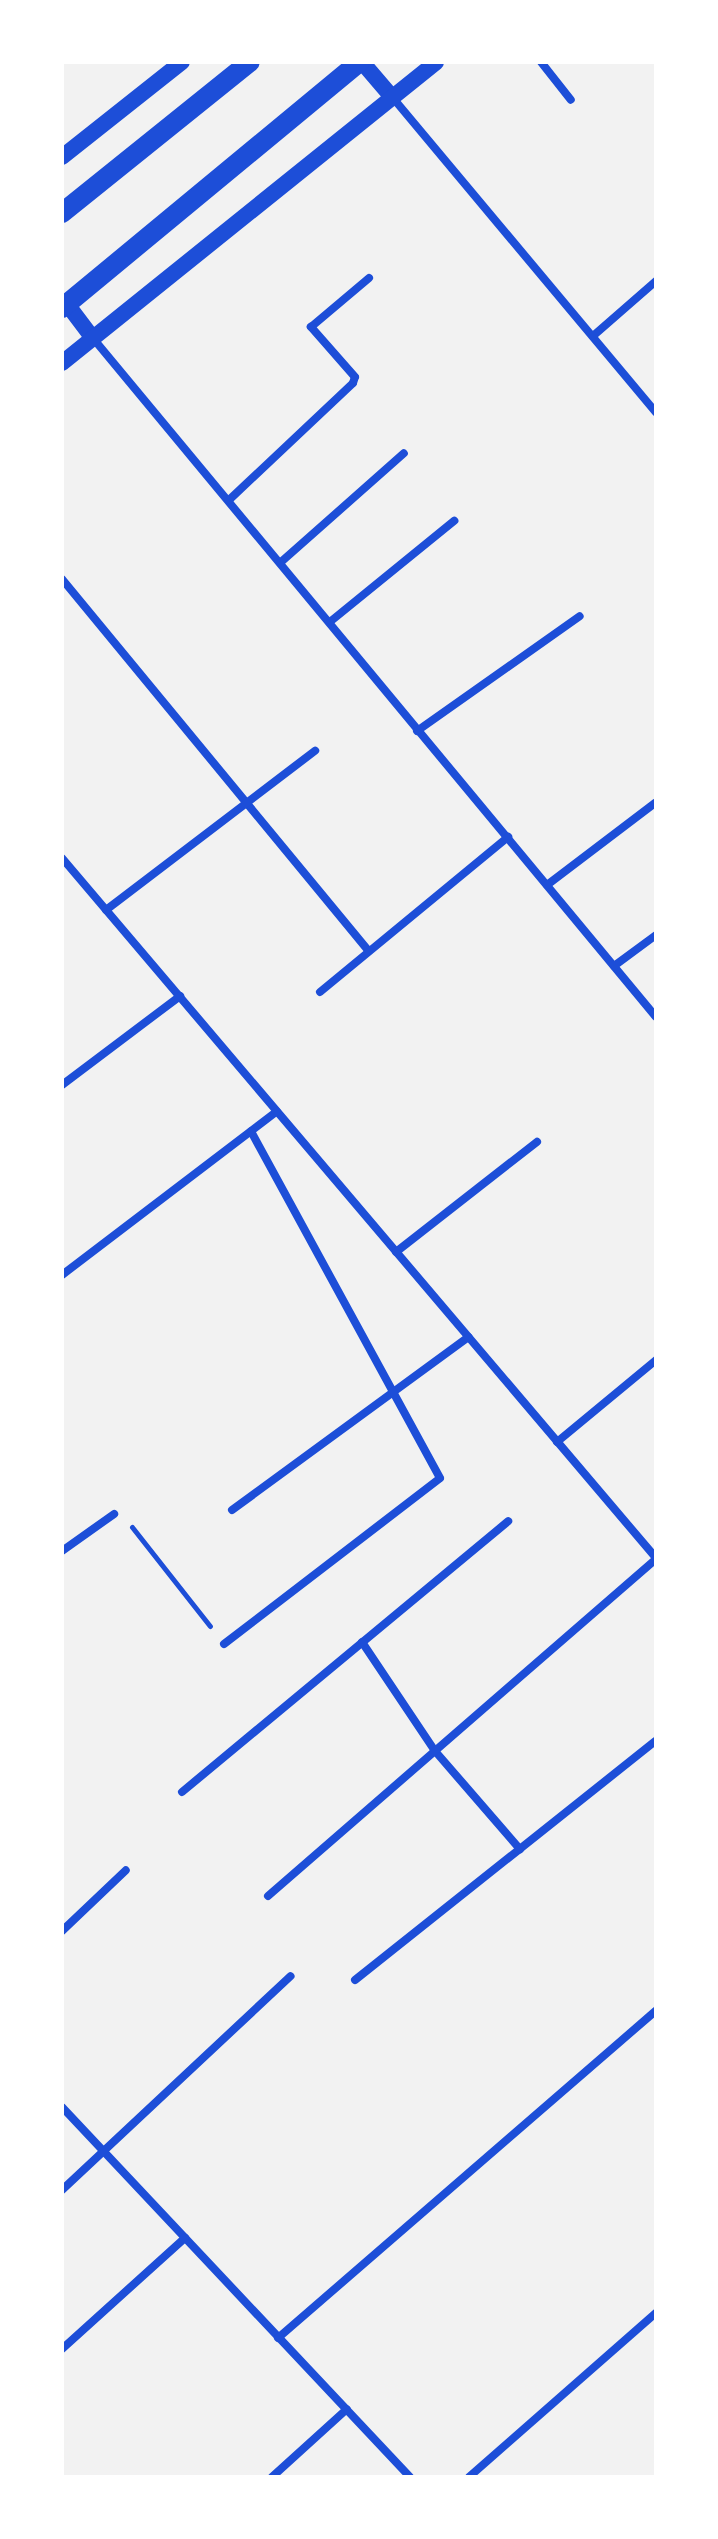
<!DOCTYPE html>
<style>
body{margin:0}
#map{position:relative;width:718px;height:2539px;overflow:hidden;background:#f2f2f2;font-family:"Archivo Narrow",sans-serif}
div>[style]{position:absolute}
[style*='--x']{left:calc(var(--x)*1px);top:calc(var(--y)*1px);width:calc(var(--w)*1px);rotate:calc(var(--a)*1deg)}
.path>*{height:5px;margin:-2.5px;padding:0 2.5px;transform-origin:2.5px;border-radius:2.5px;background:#1d4ed8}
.minor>*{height:8px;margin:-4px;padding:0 4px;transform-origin:4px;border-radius:4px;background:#1d4ed8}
.secondary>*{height:16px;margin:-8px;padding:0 8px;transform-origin:8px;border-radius:8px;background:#1d4ed8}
.primary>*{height:20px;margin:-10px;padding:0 10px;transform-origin:10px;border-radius:10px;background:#1d4ed8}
span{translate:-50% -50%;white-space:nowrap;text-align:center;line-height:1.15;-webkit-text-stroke:6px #fff;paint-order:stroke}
.frame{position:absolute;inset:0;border:64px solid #fff;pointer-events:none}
</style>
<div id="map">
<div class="path">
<i style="--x:132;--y:1527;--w:126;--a:51.8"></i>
</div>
<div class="minor">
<i style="--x:541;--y:62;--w:48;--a:51.7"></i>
<i style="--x:393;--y:98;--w:410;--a:50.1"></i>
<i style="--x:593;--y:336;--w:84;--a:-41.1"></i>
<i style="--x:92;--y:337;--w:883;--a:50.33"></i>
<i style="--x:229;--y:500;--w:170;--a:-43.3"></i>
<i style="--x:353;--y:383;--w:6;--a:-72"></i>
<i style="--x:355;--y:377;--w:67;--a:-131.3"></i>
<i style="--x:311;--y:327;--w:76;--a:-40.2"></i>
<i style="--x:281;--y:562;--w:164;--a:-41.5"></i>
<i style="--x:62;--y:579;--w:480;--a:50.5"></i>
<i style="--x:331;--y:621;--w:159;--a:-39.1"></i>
<i style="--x:417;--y:731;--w:199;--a:-35.2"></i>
<i style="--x:62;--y:858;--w:918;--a:49.68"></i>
<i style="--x:547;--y:885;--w:136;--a:-37.2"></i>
<i style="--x:106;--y:910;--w:263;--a:-37.3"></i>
<i style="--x:614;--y:966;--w:52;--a:-36.4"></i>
<i style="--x:320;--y:992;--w:244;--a:-39.5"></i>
<i style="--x:62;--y:1085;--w:148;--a:-37"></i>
<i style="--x:396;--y:1252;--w:179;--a:-38"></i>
<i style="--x:62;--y:1275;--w:270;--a:-37.3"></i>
<i style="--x:557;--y:1442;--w:129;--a:-39.6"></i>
<i style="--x:232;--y:1510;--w:293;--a:-36.2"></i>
<i style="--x:62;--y:1551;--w:64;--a:-35.4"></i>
<i style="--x:362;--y:1642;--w:131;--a:56.2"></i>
<i style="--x:435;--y:1751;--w:130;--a:49.1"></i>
<i style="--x:224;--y:1644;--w:272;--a:-37.5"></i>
<i style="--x:440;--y:1478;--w:395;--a:-118.6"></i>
<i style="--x:182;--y:1792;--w:424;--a:-39.7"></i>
<i style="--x:268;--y:1896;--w:514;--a:-40.98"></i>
<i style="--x:62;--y:1931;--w:88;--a:-43.6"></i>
<i style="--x:355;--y:1980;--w:384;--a:-38.5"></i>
<i style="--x:62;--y:2107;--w:508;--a:46.76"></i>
<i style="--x:62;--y:2190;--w:313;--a:-43.1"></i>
<i style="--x:278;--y:2338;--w:500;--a:-40.9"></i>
<i style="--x:62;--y:2349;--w:166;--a:-42.1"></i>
<i style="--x:272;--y:2477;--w:101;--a:-42.2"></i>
<i style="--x:469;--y:2477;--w:249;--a:-41.3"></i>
</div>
<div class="secondary">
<i style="--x:362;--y:62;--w:46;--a:49.4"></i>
<i style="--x:62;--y:157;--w:153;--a:-38.4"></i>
<i style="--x:67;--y:304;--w:41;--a:52.9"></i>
<i style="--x:62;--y:363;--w:480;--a:-38.8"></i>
</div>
<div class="primary">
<i style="--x:62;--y:213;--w:241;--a:-38.8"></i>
<i style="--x:62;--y:308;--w:386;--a:-39.6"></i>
</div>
<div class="frame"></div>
</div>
